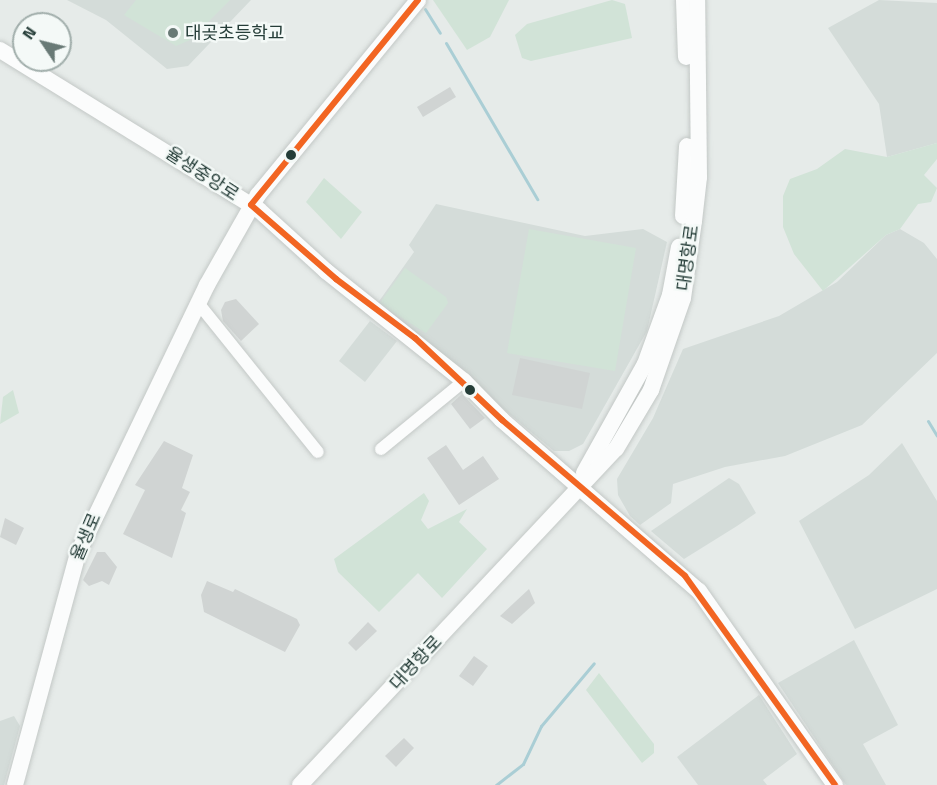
<!DOCTYPE html>
<meta charset="utf-8">
<style>
body{margin:0}
#map{position:relative;width:937px;height:785px;overflow:hidden;background:#e6ebe9;font-family:"Titillium Web","Noto Sans KR",sans-serif}
div>[style]{position:absolute}
[style*='--x']{left:calc(var(--x)*1px);top:calc(var(--y)*1px);width:calc(var(--w)*1px);rotate:calc(var(--a)*1deg)}
.built>*{inset:0;background:#d4dcd9}
.green>*{inset:0;background:#d1e3d7}
.stream>*{height:3px;margin:-1.5px;padding:0 1.5px;transform-origin:1.5px;border-radius:1.5px;background:#aaced5}
.building>*{inset:0;background:#d0d4d3}
.roads{filter:drop-shadow(0 0 2px #c3c8c6) drop-shadow(0 0 2px #c3c8c6)}
.street>*{height:12px;margin:-6px;padding:0 6px;transform-origin:6px;border-radius:6px;background:#fbfcfc}
.secondary>*{height:16px;margin:-8px;padding:0 8px;transform-origin:8px;border-radius:8px;background:#fbfcfc}
.bus-1>*{height:6px;margin:-3px;padding:0 3px;transform-origin:3px;border-radius:3px;background:#f26522}
.dots>*{width:16px;height:16px;translate:-50% -50%;box-sizing:border-box;border:3px solid #f4f9f7;border-radius:50%}
span{translate:-50% -50%;white-space:nowrap;text-align:center;line-height:1.15;-webkit-text-stroke:5px #f4f9f7;paint-order:stroke}
.poi-label{font-size:18px;color:#253d38}
.left{translate:0 -50%;text-align:left}
.street-label{font-size:18px;color:#253d38}
.north{position:absolute;left:12px;top:12px;width:60px;height:60px;box-sizing:border-box;background:#f4f9f7;border:2px solid #a1aeab;border-radius:50%;rotate:305deg;font-size:16px;font-weight:700;line-height:24px;text-align:center;color:#253d38}
.north::after{content:'';display:block;margin:auto;width:21px;height:27px;background:#697a76;clip-path:polygon(50% 0,100% 100%,50% 72%,0 100%)}
</style>
<div id="map">
<div class="built">
<i style="clip-path:polygon(67px 0,251px 0,188px 66px,167px 69px,106px 20px)"></i>
<i style="clip-path:polygon(879px 0,937px 3px,937px 143px,887px 157px,879px 104px,828px 28px)"></i>
<i style="clip-path:polygon(436px 204px,585px 236px,643px 229px,667px 242px,647px 331px,583px 444px,569px 451px,554px 451px,377px 304px,414px 252px,409px 245px)"></i>
<i style="clip-path:polygon(900px 229px,924px 243px,937px 259px,937px 353px,862px 425px,785px 456px,725px 467px,673px 484px,671px 503px,640px 525px,630px 516px,618px 495px,617px 479px,653px 418px,683px 349px,779px 316px,837px 282px,886px 235px)"></i>
<i style="clip-path:polygon(370px 321px,397px 341px,365px 382px,339px 361px)"></i>
<i style="clip-path:polygon(902px 443px,937px 501px,937px 589px,855px 629px,799px 521px,869px 475px)"></i>
<i style="clip-path:polygon(729px 478px,739px 484px,756px 513px,737px 526px,684px 559px,651px 531px)"></i>
<i style="clip-path:polygon(854px 640px,898px 725px,863px 744px,886px 785px,846px 785px,778px 683px)"></i>
<i style="clip-path:polygon(759px 695px,797px 754px,763px 780px,767px 785px,698px 785px,677px 757px)"></i>
<i style="clip-path:polygon(14px 716px,20px 726px,4px 785px,0 785px,0 721px)"></i>
</div>
<div class="green">
<i style="clip-path:polygon(136px 0,230px 0,190px 40px,176px 46px,124px 15px)"></i>
<i style="clip-path:polygon(433px 0,509px 0,490px 37px,467px 50px)"></i>
<i style="clip-path:polygon(612px 0,625px 4px,632px 38px,531px 61px,522px 58px,515px 35px,527px 24px)"></i>
<i style="clip-path:polygon(937px 143px,937px 159px,924px 175px,937px 188px,931px 202px,918px 204px,900px 229px,886px 235px,823px 291px,794px 254px,783px 227px,783px 196px,790px 179px,817px 169px,845px 149px,887px 157px)"></i>
<i style="clip-path:polygon(324px 178px,362px 212px,341px 239px,306px 202px)"></i>
<i style="clip-path:polygon(529px 229px,636px 248px,615px 371px,507px 353px)"></i>
<i style="clip-path:polygon(405px 268px,446px 297px,448px 303px,426px 333px,379px 304px)"></i>
<i style="clip-path:polygon(13px 390px,19px 413px,0 424px,3px 397px)"></i>
<i style="clip-path:polygon(424px 493px,429px 501px,421px 520px,428px 529px,467px 509px,459px 522px,487px 549px,442px 598px,418px 573px,379px 612px,338px 572px,334px 559px)"></i>
<i style="clip-path:polygon(599px 673px,654px 744px,654px 753px,642px 763px,586px 690px)"></i>
</div>
<div class="stream">
<i style="--x:425;--y:9;--w:28;--a:58"></i>
<i style="--x:446;--y:43;--w:181;--a:59.7"></i>
<i style="--x:928;--y:421;--w:17;--a:59"></i>
<i style="--x:496;--y:785;--w:34;--a:-38"></i>
<i style="--x:523;--y:764;--w:42;--a:-64.7"></i>
<i style="--x:541;--y:726;--w:82;--a:-49.9"></i>
</div>
<div class="building">
<i style="clip-path:polygon(450px 87px,456px 97px,423px 117px,417px 107px)"></i>
<i style="clip-path:polygon(236px 299px,259px 324px,241px 341px,223px 321px,221px 310px,225px 302px)"></i>
<i style="clip-path:polygon(520px 358px,590px 373px,582px 409px,512px 395px)"></i>
<i style="clip-path:polygon(462px 394px,485px 418px,470px 429px,451px 404px)"></i>
<i style="clip-path:polygon(164px 441px,193px 455px,182px 488px,190px 492px,181px 510px,186px 513px,172px 558px,123px 534px,145px 490px,135px 485px)"></i>
<i style="clip-path:polygon(446px 445px,463px 470px,483px 456px,499px 479px,459px 505px,427px 458px)"></i>
<i style="clip-path:polygon(5px 518px,24px 528px,16px 545px,0 537px)"></i>
<i style="clip-path:polygon(97px 552px,105px 552px,117px 567px,109px 585px,102px 581px,89px 586px,83px 580px)"></i>
<i style="clip-path:polygon(207px 581px,233px 592px,235px 589px,297px 619px,300px 625px,285px 652px,204px 612px,201px 595px)"></i>
<i style="clip-path:polygon(529px 589px,535px 603px,512px 624px,500px 616px)"></i>
<i style="clip-path:polygon(368px 622px,377px 631px,356px 651px,348px 643px)"></i>
<i style="clip-path:polygon(474px 656px,488px 666px,473px 686px,459px 676px)"></i>
<i style="clip-path:polygon(404px 738px,414px 748px,396px 767px,385px 756px)"></i>
</div>
<div class="roads">
<div class="street">
<i style="--x:198;--y:303;--w:191;--a:51.2"></i>
<i style="--x:381;--y:449;--w:107;--a:-39.3"></i>
</div>
<div class="secondary">
<i style="--x:684;--y:0;--w:57;--a:88"></i>
<i style="--x:0;--y:50;--w:304;--a:31.7"></i>
<i style="--x:259;--y:210;--w:91;--a:42.3"></i>
<i style="--x:326;--y:271;--w:176;--a:38.6"></i>
<i style="--x:464;--y:381;--w:54;--a:45.7"></i>
<i style="--x:502;--y:420;--w:261;--a:41"></i>
<i style="--x:699;--y:591;--w:237;--a:55"></i>
<i style="--x:683;--y:216;--w:70;--a:-86.7"></i>
<i style="--x:584;--y:473;--w:125;--a:-60.8"></i>
<i style="--x:645;--y:364;--w:73;--a:-70.1"></i>
<i style="--x:670;--y:295;--w:49;--a:-79.4"></i>
<i style="--x:15;--y:785;--w:240;--a:-74.8"></i>
<i style="--x:78;--y:553;--w:297;--a:-64.3"></i>
<i style="--x:207;--y:285;--w:103;--a:-60.5"></i>
<i style="--x:258;--y:195;--w:252;--a:-50.6"></i>
<i style="--x:300;--y:785;--w:461;--a:-46.8"></i>
<i style="--x:616;--y:449;--w:69;--a:-59.3"></i>
<i style="--x:651;--y:390;--w:97;--a:-70.8"></i>
<i style="--x:683;--y:298;--w:78;--a:-81.9"></i>
<i style="--x:694;--y:221;--w:44;--a:-83.5"></i>
<i style="--x:699;--y:177;--w:177;--a:-90.6"></i>
</div>
</div>
<div class="bus-1">
<i style="--x:418;--y:0;--w:264;--a:129.2"></i>
<i style="--x:251;--y:205;--w:113;--a:41"></i>
<i style="--x:336;--y:279;--w:99;--a:36.8"></i>
<i style="--x:415;--y:338;--w:120;--a:43.3"></i>
<i style="--x:502;--y:420;--w:240;--a:40.4"></i>
<i style="--x:685;--y:576;--w:257;--a:54.3"></i>
</div>
<div class="dots">
<i style="left:173px;top:33px;background:#697a76"></i>
<i style="left:291px;top:155px;background:#253d38"></i>
<i style="left:470px;top:390px;background:#253d38"></i>
</div>
<div class="poi-label">
<span class="left" style="left:185px;top:33px">대곶초등학교</span>
</div>
<div class="street-label">
<span style="left:202px;top:174px;rotate:33deg">율생중앙로</span>
<span style="left:688px;top:258px;rotate:-82deg">대명항로</span>
<span style="left:86px;top:537px;rotate:-67deg">율생로</span>
<span style="left:416px;top:663px;rotate:-47deg">대명항로</span>
</div>
<div class="north">N</div>
</div>
